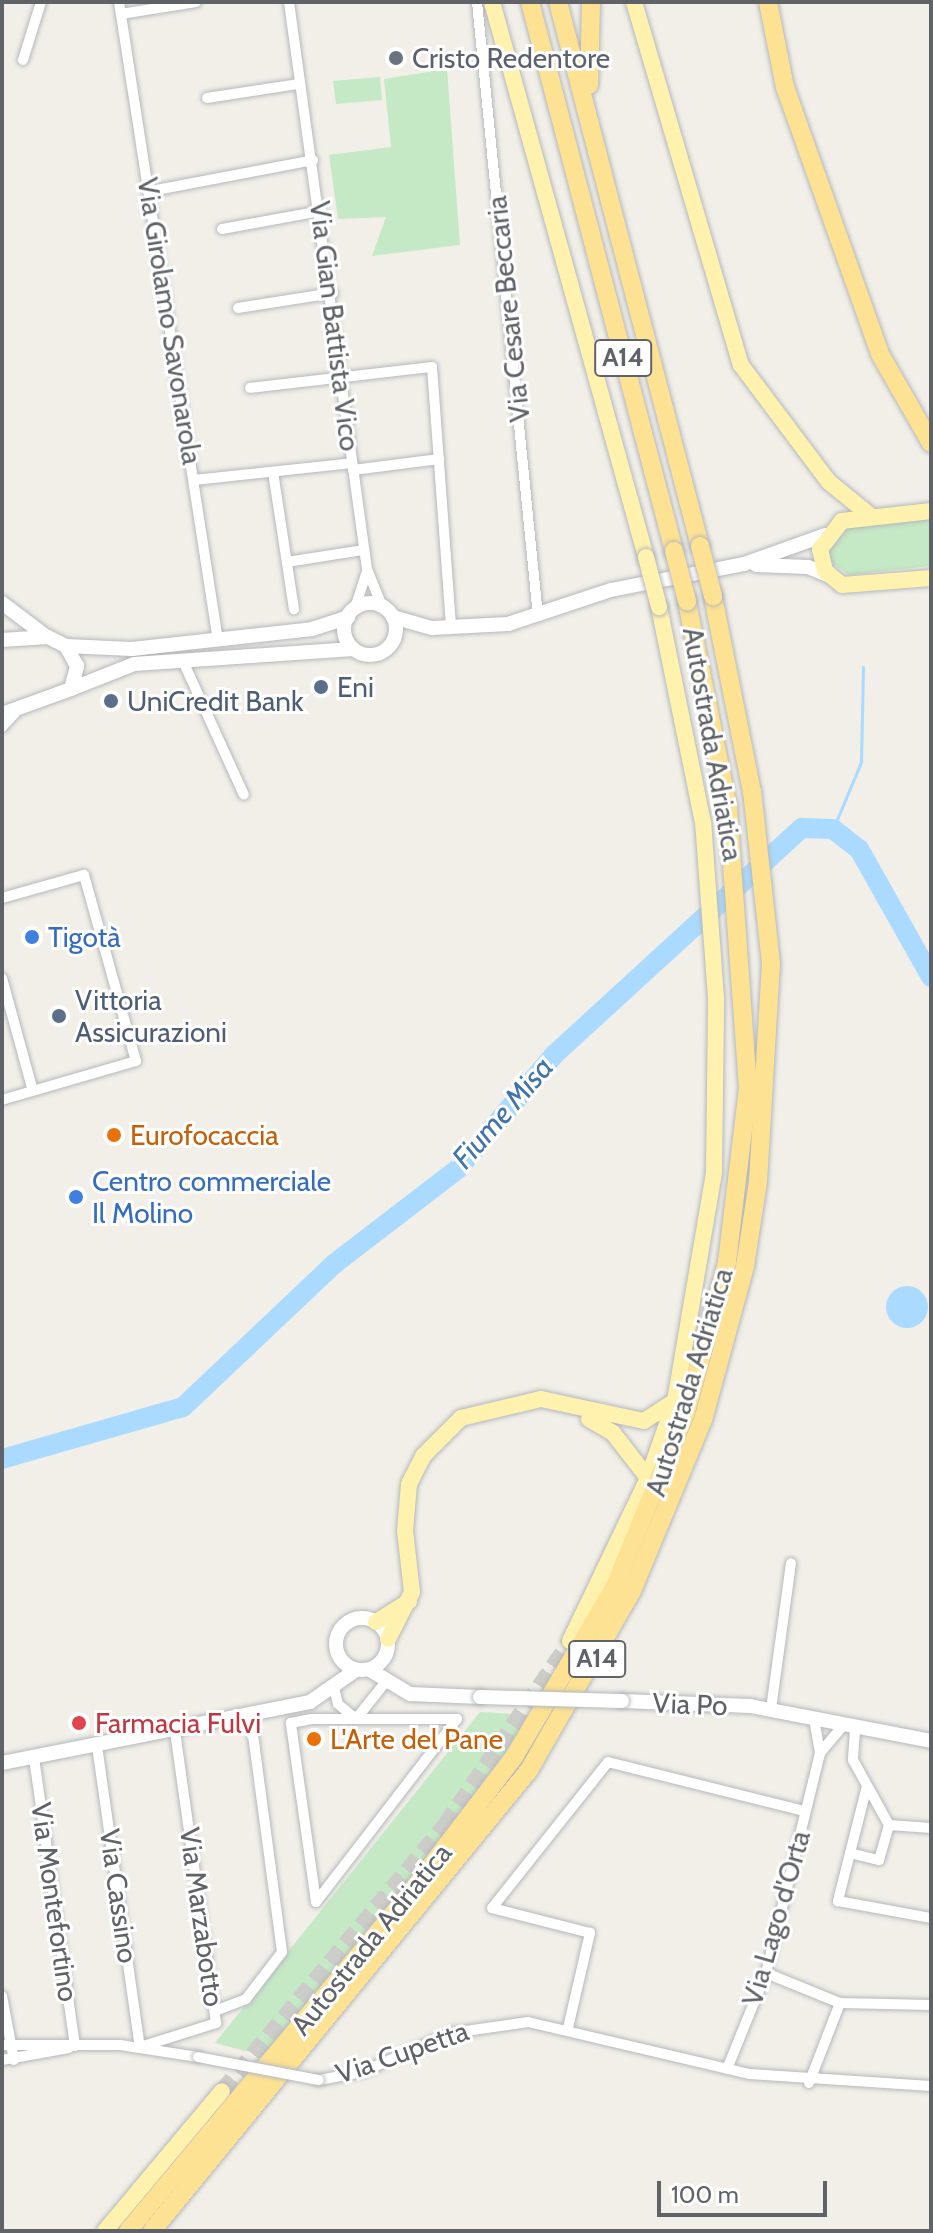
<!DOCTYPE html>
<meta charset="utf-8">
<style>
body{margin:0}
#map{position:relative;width:933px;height:2233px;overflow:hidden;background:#f1efe8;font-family:Cabin,sans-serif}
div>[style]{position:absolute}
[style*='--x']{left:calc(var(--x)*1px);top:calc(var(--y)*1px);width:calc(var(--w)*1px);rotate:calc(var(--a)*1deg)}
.green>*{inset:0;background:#c5e8c5}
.water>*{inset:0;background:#aadaff}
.round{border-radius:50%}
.stream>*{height:3px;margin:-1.5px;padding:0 1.5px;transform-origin:1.5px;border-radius:1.5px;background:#aadaff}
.river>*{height:20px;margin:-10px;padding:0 10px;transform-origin:10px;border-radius:10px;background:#aadaff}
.primary-tunnel>*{height:16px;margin-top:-8px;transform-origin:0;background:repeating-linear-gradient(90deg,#ccccc8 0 16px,transparent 0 24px)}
.roads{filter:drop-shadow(0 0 2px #b5b8bc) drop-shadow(0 0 2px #b5b8bc)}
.street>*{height:10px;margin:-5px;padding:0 5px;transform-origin:5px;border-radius:5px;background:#fff}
.secondary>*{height:14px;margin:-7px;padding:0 7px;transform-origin:7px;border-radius:7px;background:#fff}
.secondary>.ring{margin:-7px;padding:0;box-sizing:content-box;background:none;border:14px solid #fff;border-radius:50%}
.primary>*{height:16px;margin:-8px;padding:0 8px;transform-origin:8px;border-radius:8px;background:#fff2af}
.highway>*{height:18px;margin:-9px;padding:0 9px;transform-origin:9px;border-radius:9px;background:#fde293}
.bridges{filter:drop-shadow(0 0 2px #b5b8bc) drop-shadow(0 0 2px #b5b8bc)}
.street-bridge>*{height:10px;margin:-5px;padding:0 5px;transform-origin:5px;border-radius:5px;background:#fff}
.secondary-bridge>*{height:14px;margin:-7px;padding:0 7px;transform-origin:7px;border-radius:7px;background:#fff}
.primary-bridge>*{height:16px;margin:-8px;padding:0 8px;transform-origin:8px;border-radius:8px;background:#fff2af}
.highway-bridge>*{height:18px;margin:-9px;padding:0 9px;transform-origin:9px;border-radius:9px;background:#fde293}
.dots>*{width:22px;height:22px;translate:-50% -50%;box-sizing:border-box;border:4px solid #fff;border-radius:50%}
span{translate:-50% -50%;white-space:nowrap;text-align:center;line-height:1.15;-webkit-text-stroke:6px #fff;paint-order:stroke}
.shield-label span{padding:2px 6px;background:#fff;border:2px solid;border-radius:6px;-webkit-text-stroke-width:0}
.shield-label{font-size:26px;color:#5f6368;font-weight:700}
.worship-label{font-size:28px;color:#5b616d}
.left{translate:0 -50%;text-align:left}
.street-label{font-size:28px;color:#5f6368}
.service-label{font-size:28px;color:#4e5e75}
.shop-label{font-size:28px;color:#366cbe}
.food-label{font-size:28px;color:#c56008}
.health-label{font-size:28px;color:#be3a42}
.water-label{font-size:30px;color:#4174aa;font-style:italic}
.frame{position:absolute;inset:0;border:4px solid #5f6368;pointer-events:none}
.scale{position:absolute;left:657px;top:2181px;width:170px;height:36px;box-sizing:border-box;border:4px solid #5f6368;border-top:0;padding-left:10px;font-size:24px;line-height:28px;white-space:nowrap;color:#5f6368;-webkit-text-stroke:6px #fff;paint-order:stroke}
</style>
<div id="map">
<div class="green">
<i style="clip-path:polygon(447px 69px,460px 245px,372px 256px,386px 217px,338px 219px,329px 155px,391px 147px,384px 79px)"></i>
<i style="clip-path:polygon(380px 77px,382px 100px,336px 104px,333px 81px)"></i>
<i style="clip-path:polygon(931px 517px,931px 566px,849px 575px,827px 560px,835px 529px)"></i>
<i style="clip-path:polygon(480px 1712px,531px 1715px,470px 1804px,265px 2056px,215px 2043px)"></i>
</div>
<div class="water">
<i class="round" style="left:886px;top:1286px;width:42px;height:42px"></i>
</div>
<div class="stream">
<i style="--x:833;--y:829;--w:73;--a:-67.3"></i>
<i style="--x:861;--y:762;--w:95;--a:-88.8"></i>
</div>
<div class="river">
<i style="--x:2;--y:1459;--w:188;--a:-16"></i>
<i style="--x:183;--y:1407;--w:208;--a:-43.4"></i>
<i style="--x:334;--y:1264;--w:156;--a:-37.5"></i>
<i style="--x:458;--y:1169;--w:150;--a:-49.9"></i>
<i style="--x:555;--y:1054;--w:335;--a:-42.5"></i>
<i style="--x:802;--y:828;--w:31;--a:2"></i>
<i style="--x:833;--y:829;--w:33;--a:38"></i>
<i style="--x:859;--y:849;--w:147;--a:60.6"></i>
</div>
<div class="primary-tunnel">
<i style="--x:222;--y:2091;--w:347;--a:-50"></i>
<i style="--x:445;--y:1825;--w:222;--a:-55.8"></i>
</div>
<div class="roads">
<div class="street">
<i style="--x:119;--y:2;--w:647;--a:81.19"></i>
<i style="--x:289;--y:2;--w:572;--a:82.17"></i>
<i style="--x:367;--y:569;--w:40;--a:68"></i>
<i style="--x:477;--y:2;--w:617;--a:84.33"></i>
<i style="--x:121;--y:14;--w:76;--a:-9.1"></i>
<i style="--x:23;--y:60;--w:61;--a:-72.8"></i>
<i style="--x:207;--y:98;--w:93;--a:-8.7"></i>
<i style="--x:151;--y:191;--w:165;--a:-10.8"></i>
<i style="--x:222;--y:229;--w:101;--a:-10.3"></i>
<i style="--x:238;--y:308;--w:96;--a:-9"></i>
<i style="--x:250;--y:388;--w:183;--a:-6.6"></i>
<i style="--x:432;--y:367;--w:262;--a:85.8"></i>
<i style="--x:353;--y:470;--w:87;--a:-7.3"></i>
<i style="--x:273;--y:472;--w:139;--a:81.3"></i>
<i style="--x:194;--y:480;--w:159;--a:-6.1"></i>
<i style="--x:287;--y:562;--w:78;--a:-8.9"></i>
<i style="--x:355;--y:608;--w:36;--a:-72"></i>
<i style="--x:182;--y:659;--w:149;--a:65.5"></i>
<i style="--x:2;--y:727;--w:22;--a:-47"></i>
<i style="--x:2;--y:898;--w:85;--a:-15.7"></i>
<i style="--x:84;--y:875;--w:193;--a:74.4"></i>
<i style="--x:136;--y:1061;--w:140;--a:163.8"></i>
<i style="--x:2;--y:978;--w:117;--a:74.7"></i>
<i style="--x:334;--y:1688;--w:16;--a:76"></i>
<i style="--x:338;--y:1704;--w:23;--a:40"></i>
<i style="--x:356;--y:1719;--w:45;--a:-51.3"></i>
<i style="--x:771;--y:1709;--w:147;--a:-82.2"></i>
<i style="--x:312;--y:1719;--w:145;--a:0"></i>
<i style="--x:457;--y:1719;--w:231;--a:127.6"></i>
<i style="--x:316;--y:1902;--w:181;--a:-98"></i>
<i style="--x:291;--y:1723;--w:21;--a:-11"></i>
<i style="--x:814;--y:1719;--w:35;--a:80"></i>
<i style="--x:820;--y:1753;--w:34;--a:-50"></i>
<i style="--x:855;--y:1730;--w:30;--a:94"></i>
<i style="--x:853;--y:1760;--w:74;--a:61"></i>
<i style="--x:97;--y:1746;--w:304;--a:81.9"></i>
<i style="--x:34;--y:1758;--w:291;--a:81.9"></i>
<i style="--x:867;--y:1786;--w:119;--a:104.2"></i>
<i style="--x:838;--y:1901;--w:95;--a:10.4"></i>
<i style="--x:889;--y:1825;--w:42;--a:4.1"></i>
<i style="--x:850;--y:1853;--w:30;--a:14"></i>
<i style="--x:879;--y:1860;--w:36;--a:-74"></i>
<i style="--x:766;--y:1973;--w:80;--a:22.1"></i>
<i style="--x:840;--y:2003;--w:91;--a:1.3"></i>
<i style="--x:2;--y:1996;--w:65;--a:79.4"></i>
<i style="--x:215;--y:2011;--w:33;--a:-21"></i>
<i style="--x:246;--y:1999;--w:59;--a:-52.5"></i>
<i style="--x:282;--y:1952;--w:241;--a:-97.6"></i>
<i style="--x:568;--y:2028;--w:98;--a:-77"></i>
<i style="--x:590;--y:1933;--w:101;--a:-165.7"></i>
<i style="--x:492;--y:1908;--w:186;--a:-51.5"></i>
<i style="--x:608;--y:1762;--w:203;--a:14"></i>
<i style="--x:2;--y:2045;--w:118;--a:0"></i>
<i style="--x:120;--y:2045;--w:79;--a:8.7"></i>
<i style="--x:140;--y:2047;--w:80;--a:-17.5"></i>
<i style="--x:216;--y:2023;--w:296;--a:-98"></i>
<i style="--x:2;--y:2060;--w:68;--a:-10.2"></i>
<i style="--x:727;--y:2069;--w:104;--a:-67.9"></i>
<i style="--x:766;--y:1973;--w:227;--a:-76.2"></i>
<i style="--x:319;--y:2080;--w:44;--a:-10.5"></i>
<i style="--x:362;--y:2072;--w:98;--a:-23.4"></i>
<i style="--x:452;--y:2033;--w:77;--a:-8.2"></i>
<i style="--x:528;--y:2022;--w:228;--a:13.2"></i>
<i style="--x:750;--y:2074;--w:181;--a:3.8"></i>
<i style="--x:809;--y:2083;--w:86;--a:-68.8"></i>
</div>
<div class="secondary">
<i style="--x:756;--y:565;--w:52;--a:2.2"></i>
<i style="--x:808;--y:567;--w:24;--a:22"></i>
<i style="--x:2;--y:603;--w:56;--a:37.1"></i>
<i class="ring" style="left:344px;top:603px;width:38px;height:38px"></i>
<i style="--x:393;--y:617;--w:41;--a:15.8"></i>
<i style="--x:432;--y:628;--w:76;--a:-3"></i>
<i style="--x:508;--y:624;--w:108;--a:-18.3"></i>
<i style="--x:611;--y:590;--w:136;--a:-11.1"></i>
<i style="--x:744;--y:564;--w:86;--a:-19.7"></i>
<i style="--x:2;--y:640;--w:46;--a:-3.7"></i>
<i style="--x:48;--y:637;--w:20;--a:27"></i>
<i style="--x:66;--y:646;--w:66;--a:2.6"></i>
<i style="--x:132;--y:649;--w:181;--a:-6.3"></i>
<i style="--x:312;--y:629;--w:38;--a:-18"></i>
<i style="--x:71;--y:689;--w:68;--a:-21.6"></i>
<i style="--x:134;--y:664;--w:220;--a:-3.9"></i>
<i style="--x:2;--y:714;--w:73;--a:-19.9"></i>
<i style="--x:71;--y:689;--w:24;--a:-75"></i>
<i style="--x:77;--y:666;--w:23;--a:-119"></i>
<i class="ring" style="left:336px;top:1618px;width:38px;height:38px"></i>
<i style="--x:370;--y:1670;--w:47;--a:31"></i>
<i style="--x:410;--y:1694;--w:70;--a:2.5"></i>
<i style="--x:622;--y:1701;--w:128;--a:2.2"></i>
<i style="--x:750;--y:1706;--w:184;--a:10.9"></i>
<i style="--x:2;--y:1763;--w:314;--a:-11.2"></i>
<i style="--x:310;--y:1702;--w:56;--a:-34.8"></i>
</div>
<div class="primary">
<i style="--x:492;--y:2;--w:576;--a:74.49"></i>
<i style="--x:634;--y:2;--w:378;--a:73.6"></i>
<i style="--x:741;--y:365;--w:146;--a:53.1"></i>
<i style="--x:829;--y:482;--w:55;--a:39.1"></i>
<i style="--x:931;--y:511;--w:90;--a:173.6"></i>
<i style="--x:842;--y:521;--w:36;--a:128"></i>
<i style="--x:820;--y:549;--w:23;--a:77"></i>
<i style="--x:825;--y:571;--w:22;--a:39"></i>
<i style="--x:842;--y:585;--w:89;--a:-4.5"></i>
<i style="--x:589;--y:1419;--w:28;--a:30"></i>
<i style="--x:613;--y:1433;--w:57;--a:52.1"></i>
<i style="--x:376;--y:1622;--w:39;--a:-32"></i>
<i style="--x:388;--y:1639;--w:53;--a:-62.9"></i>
<i style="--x:412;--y:1592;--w:61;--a:-96.5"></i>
<i style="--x:405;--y:1531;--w:47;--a:-85.1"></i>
<i style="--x:409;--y:1484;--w:31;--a:-63"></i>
<i style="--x:423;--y:1456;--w:54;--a:-45"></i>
<i style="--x:461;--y:1418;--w:82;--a:-13.4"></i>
<i style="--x:541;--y:1399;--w:105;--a:12.1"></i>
<i style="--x:644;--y:1421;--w:35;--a:-33"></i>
<i style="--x:570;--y:1641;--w:181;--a:-64.4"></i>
<i style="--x:648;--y:1478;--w:82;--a:-70.7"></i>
<i style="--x:675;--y:1401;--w:232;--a:-80.3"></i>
<i style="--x:714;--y:1172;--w:174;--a:-89.3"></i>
<i style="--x:716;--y:998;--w:175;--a:-94.2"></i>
<i style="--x:703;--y:823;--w:220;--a:-101.5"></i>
<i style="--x:105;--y:2231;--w:182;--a:-50.1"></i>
</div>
<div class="highway">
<i style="--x:530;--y:2;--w:568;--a:75.3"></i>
<i style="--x:558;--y:2;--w:562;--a:75.37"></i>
<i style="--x:768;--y:2;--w:87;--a:78.7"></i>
<i style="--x:785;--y:87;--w:283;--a:70.4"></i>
<i style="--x:880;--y:354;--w:103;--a:60.2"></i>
<i style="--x:589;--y:85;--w:83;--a:-88.6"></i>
<i style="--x:128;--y:2231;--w:430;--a:-50.1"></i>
<i style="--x:404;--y:1901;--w:181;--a:-52.6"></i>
<i style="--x:514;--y:1757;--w:199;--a:-59.4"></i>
<i style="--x:615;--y:1586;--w:188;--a:-67.8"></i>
<i style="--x:686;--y:1412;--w:156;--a:-74.7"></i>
<i style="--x:727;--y:1262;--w:175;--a:-83.1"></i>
<i style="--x:748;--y:1088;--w:282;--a:-94.1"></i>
<i style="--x:728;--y:807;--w:210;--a:-101.3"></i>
<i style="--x:152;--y:2231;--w:596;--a:-50.72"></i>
<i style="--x:529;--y:1770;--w:207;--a:-60.1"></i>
<i style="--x:632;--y:1591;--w:185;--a:-67.5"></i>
<i style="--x:703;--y:1420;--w:160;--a:-74.7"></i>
<i style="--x:745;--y:1266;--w:85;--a:-81.2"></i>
<i style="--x:758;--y:1182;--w:219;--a:-86.6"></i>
<i style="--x:771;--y:963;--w:172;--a:-96.3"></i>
<i style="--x:752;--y:792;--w:200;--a:-101.3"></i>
</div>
</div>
<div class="bridges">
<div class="street-bridge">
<i style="--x:198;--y:2057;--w:123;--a:10.8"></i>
</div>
<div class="secondary-bridge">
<i style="--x:480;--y:1697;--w:142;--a:1.6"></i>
</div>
<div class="primary-bridge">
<i style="--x:646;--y:557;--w:52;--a:75.4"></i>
</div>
<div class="highway-bridge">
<i style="--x:700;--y:546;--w:52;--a:75.4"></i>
<i style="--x:674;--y:551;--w:52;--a:75.4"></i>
</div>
</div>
<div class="dots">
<i style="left:396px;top:58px;background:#6b7280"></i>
<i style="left:321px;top:687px;background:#5c6f8a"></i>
<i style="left:111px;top:701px;background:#5c6f8a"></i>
<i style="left:32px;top:937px;background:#3f7fe0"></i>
<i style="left:59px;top:1016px;background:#5c6f8a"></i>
<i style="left:114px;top:1135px;background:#e8710a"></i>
<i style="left:76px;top:1197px;background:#3f7fe0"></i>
<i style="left:79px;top:1723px;background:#e0444e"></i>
<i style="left:314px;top:1739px;background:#e8710a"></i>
</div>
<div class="shield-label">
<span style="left:623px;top:358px">A14</span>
<span style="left:597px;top:1659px">A14</span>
</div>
<div class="worship-label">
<span class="left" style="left:412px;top:58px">Cristo Redentore</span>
</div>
<div class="street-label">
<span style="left:508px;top:309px;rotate:-96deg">Via Cesare Beccaria</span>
<span style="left:170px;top:321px;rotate:81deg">Via Girolamo Savonarola</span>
<span style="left:335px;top:326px;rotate:83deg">Via Gian Battista Vico</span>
<span style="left:713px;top:744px;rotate:80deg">Autostrada Adriatica</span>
<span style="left:689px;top:1382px;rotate:-73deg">Autostrada Adriatica</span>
<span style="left:690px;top:1704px;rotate:2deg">Via Po</span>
<span style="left:119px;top:1896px;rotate:82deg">Via Cassino</span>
<span style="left:55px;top:1902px;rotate:82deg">Via Montefortino</span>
<span style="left:202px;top:1917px;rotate:82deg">Via Marzabotto</span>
<span style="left:776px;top:1918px;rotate:-74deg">Via Lago d'Orta</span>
<span style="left:371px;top:1939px;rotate:-51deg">Autostrada Adriatica</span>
<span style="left:402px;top:2052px;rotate:-19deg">Via Cupetta</span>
</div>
<div class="service-label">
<span class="left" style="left:337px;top:687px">Eni</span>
<span class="left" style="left:127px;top:701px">UniCredit Bank</span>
<span class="left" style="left:75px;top:1016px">Vittoria<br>Assicurazioni</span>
</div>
<div class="shop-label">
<span class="left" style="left:48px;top:937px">Tigotà</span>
<span class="left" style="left:92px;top:1197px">Centro commerciale<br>Il Molino</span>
</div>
<div class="food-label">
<span class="left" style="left:130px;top:1135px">Eurofocaccia</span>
<span class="left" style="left:330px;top:1739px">L'Arte del Pane</span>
</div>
<div class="health-label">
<span class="left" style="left:95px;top:1723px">Farmacia Fulvi</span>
</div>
<div class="water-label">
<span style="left:503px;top:1113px;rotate:-49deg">Fiume Misa</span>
</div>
<div class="frame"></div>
<div class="scale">100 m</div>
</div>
